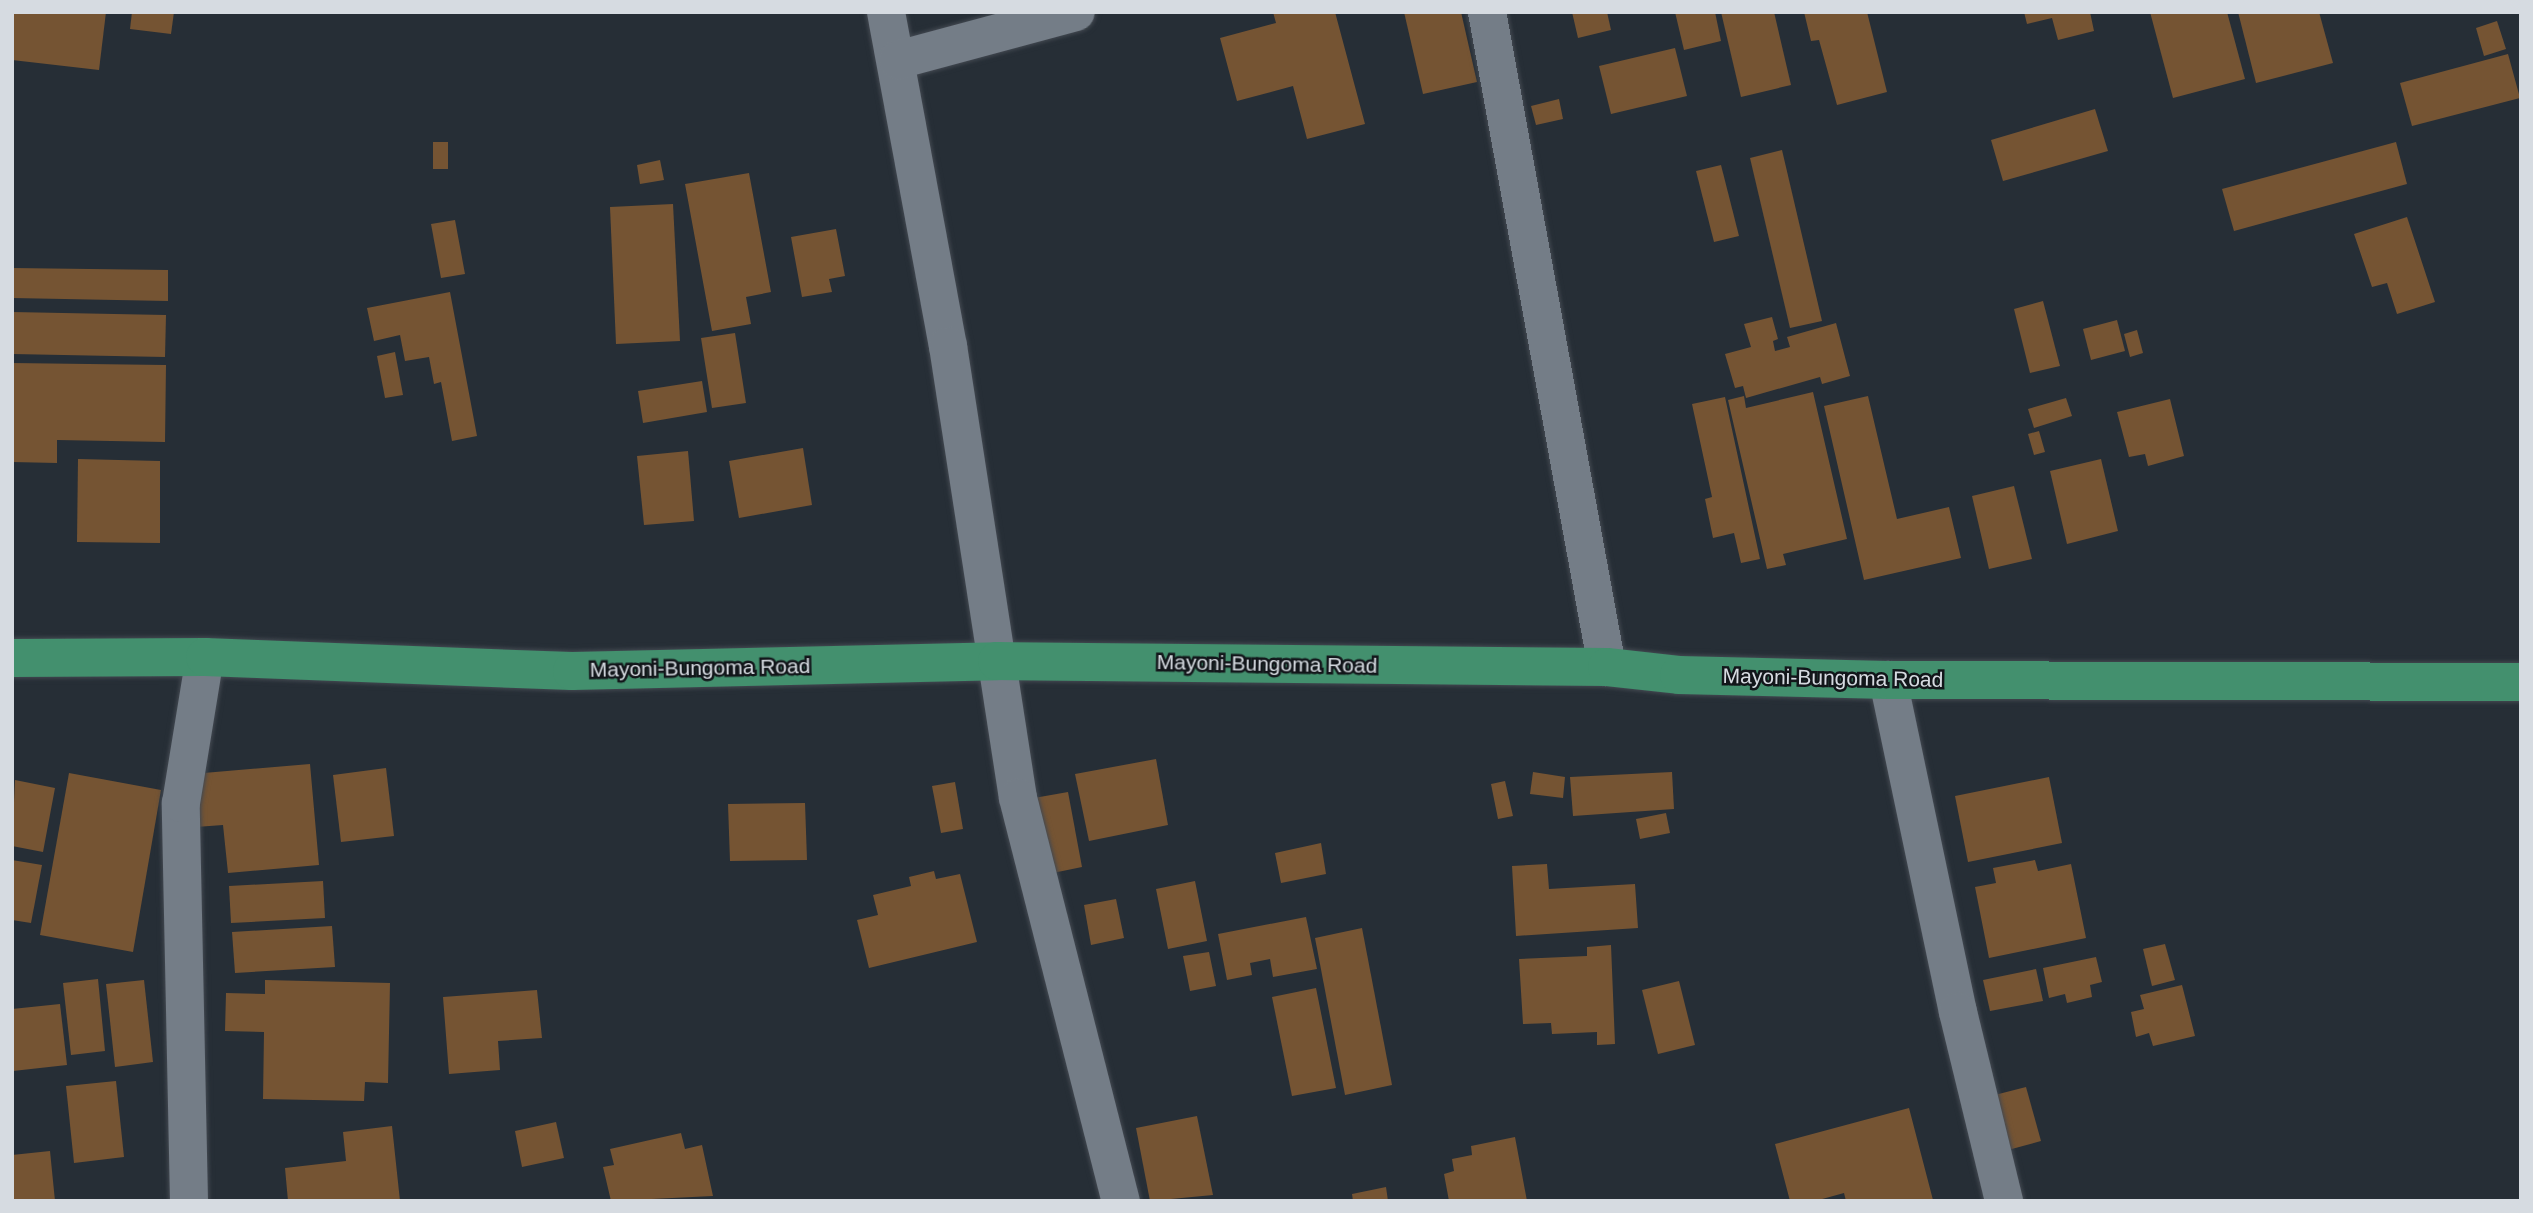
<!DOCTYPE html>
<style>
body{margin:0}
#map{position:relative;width:2533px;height:1213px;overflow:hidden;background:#262e36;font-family:Helvetica,sans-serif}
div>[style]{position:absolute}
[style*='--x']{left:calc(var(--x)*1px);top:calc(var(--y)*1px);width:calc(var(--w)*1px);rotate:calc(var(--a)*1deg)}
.building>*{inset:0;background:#755433}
.roads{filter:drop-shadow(0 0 2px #434951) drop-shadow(0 0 2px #434951)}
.street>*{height:38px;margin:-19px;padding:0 19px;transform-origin:19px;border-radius:19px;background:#747d87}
.primary>*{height:38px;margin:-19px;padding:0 19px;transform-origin:19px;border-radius:19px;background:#43906e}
span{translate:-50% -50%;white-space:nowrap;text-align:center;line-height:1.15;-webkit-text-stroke:5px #12161a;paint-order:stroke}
.street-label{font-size:21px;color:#d6dbe1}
.frame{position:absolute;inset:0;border:14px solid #d6dbe1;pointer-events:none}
</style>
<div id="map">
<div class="building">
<i style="clip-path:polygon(12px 12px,106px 12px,99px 70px,12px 60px)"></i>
<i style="clip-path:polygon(132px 12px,174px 12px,171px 34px,130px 29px)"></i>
<i style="clip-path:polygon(1273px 12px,1335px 12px,1365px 124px,1307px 139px,1293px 86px,1237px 101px,1220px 38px,1276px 23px)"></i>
<i style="clip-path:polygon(1404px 12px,1461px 12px,1477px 82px,1423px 94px)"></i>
<i style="clip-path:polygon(1572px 12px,1607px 12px,1611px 30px,1578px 38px)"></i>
<i style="clip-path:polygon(1675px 12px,1715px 12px,1721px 41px,1684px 50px)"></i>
<i style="clip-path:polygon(1721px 12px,1774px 12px,1791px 85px,1741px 97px)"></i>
<i style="clip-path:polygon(1804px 12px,1867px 12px,1887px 92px,1837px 105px,1819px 40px,1811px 41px)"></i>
<i style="clip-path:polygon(2024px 12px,2090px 12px,2094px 31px,2058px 40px,2052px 18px,2027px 24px)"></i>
<i style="clip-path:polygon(2150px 12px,2227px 12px,2245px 79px,2173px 98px)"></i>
<i style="clip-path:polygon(2238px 12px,2319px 12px,2333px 63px,2256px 83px)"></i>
<i style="clip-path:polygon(2497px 21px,2506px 49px,2484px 56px,2476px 28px)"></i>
<i style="clip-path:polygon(1675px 48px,1687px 96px,1611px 114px,1599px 66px)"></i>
<i style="clip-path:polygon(2508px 54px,2520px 98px,2412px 126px,2400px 83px)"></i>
<i style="clip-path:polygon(1559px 99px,1563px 119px,1536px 125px,1531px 106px)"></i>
<i style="clip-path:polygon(2095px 109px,2108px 151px,2003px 181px,1991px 140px)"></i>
<i style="clip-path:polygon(433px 142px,448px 142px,448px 169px,433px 169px)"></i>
<i style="clip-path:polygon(2396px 142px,2407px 184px,2234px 231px,2222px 189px)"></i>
<i style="clip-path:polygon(1782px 150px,1822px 321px,1790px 328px,1750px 158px)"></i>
<i style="clip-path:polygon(660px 160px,664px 180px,640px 184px,637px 165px)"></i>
<i style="clip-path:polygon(1721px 165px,1739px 236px,1714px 242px,1696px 171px)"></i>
<i style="clip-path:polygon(749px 173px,771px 292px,746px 297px,751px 324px,712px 331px,685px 184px)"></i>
<i style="clip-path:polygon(673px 204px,680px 341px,616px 344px,610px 207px)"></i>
<i style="clip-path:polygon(2407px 217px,2435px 302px,2397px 314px,2387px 283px,2372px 287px,2354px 234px)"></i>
<i style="clip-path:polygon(455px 220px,465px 274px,441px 278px,431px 224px)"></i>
<i style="clip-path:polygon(836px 229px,845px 276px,829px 279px,832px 292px,802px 297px,791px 237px)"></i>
<i style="clip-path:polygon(12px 268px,168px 270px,168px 301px,12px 298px)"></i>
<i style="clip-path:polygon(450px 292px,477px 436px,452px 441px,441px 382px,434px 384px,429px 357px,405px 361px,400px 335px,374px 341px,367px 308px)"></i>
<i style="clip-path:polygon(2043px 301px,2060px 366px,2030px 373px,2014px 309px)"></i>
<i style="clip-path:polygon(12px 312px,166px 315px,165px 357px,12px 354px)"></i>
<i style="clip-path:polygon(1772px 317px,1778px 339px,1773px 341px,1775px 351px,1790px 347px,1787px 337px,1836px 323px,1850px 376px,1822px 384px,1820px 377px,1746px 398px,1743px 386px,1735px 388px,1725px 354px,1751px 347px,1744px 324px)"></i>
<i style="clip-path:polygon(2117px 320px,2125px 351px,2091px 360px,2083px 329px)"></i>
<i style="clip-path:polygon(2137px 330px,2143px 353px,2130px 357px,2124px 334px)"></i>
<i style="clip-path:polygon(735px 333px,746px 403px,712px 408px,701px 338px)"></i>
<i style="clip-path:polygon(395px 352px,403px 395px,385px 398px,377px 356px)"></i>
<i style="clip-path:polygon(12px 363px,166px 365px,165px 442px,57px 440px,57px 463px,12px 462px)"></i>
<i style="clip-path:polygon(702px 381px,707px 412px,643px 423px,638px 391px)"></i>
<i style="clip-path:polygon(1813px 392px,1847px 539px,1783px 554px,1786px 565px,1767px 569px,1728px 400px,1744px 396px,1746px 408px)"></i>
<i style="clip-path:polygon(1868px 396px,1897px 519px,1949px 507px,1961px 558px,1864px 580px,1824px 406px)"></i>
<i style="clip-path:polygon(1725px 397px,1760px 559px,1741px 563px,1734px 533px,1713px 538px,1705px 499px,1712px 497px,1692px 404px)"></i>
<i style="clip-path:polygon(2066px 398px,2072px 416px,2034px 428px,2028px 409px)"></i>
<i style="clip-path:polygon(2170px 399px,2184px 456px,2148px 466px,2145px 454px,2129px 457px,2117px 412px)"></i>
<i style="clip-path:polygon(2039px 431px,2045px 452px,2034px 455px,2028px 434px)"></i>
<i style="clip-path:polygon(803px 448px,812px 505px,739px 518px,729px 461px)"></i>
<i style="clip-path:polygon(688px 451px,694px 521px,644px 525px,637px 456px)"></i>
<i style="clip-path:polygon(78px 459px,160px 461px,160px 543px,77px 542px)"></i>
<i style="clip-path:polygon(2101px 459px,2118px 531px,2067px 544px,2050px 471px)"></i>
<i style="clip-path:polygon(2014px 486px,2032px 559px,1989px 569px,1972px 496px)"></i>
<i style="clip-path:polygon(1156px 759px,1168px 825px,1089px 841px,1075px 774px)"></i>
<i style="clip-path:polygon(310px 764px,319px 865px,228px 873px,223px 825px,196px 827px,192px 774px)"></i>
<i style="clip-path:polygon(386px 768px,394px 836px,341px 842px,333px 775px)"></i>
<i style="clip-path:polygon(1533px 772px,1565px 777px,1563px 798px,1530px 794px)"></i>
<i style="clip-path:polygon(1672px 772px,1674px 809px,1573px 816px,1570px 777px)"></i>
<i style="clip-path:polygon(69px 773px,161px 790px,133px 952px,40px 935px)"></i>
<i style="clip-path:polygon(2049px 777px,2062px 843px,1968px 862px,1955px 796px)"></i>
<i style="clip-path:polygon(15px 780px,55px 788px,43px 852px,12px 846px)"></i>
<i style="clip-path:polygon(1505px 781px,1513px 816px,1498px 819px,1491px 784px)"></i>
<i style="clip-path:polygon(955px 782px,963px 829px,941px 833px,932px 786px)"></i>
<i style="clip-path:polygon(1068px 792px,1082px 867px,1048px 874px,1034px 798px)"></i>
<i style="clip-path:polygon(805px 803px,807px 860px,730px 861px,728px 804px)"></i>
<i style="clip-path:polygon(1666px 813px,1670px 833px,1640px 839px,1636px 819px)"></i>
<i style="clip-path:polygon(1321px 843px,1326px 874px,1281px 883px,1275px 853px)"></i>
<i style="clip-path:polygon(12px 860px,42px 865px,31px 923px,12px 920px)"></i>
<i style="clip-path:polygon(2035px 860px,2038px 871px,2071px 864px,2086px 938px,1989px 958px,1975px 887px,1996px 883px,1993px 868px)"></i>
<i style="clip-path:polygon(1547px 864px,1549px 889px,1635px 884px,1638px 928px,1516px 936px,1512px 866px)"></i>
<i style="clip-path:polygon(934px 871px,936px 879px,960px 874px,977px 942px,869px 968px,857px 920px,878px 915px,873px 895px,911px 886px,909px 877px)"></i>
<i style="clip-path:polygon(323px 881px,325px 918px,231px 923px,229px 886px)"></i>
<i style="clip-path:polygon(1195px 881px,1207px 941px,1168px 949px,1156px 889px)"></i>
<i style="clip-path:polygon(1116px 899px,1124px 938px,1091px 945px,1084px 905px)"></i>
<i style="clip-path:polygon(1306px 917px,1317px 969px,1273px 977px,1270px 959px,1250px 963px,1252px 975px,1227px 980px,1218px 934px)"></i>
<i style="clip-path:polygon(332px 926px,335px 967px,235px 973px,232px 932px)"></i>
<i style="clip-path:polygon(1362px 928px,1392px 1085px,1345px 1095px,1315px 938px)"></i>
<i style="clip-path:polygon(2165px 944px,2175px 980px,2152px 986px,2143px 949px)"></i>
<i style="clip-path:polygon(1611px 945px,1615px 1044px,1597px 1045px,1597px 1032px,1552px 1034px,1551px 1023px,1523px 1024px,1519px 959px,1587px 956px,1587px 947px)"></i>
<i style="clip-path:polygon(1209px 952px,1216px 986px,1190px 991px,1183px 956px)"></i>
<i style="clip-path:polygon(2096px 957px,2102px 982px,2090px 985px,2092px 997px,2067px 1003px,2065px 994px,2049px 998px,2043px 968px)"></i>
<i style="clip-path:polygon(2036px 969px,2043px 1001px,1990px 1011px,1983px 980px)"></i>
<i style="clip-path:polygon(98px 979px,105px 1051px,71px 1055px,63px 983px)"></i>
<i style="clip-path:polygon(144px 980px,153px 1062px,115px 1067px,106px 984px)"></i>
<i style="clip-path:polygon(265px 980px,390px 983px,388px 1083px,365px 1082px,364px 1101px,263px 1099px,264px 1032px,225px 1031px,226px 993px,265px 994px)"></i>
<i style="clip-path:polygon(1679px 981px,1695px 1045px,1658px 1054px,1642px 990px)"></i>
<i style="clip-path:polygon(2182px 985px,2195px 1036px,2153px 1046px,2149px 1033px,2136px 1037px,2131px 1012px,2144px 1009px,2140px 995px)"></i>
<i style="clip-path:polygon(1316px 988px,1336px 1088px,1292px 1096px,1272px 997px)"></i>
<i style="clip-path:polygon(537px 990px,542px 1038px,498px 1041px,500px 1070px,449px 1074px,443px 997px)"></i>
<i style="clip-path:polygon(60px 1004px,67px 1065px,13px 1071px,12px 1009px)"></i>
<i style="clip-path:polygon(116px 1081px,124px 1157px,74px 1163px,66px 1086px)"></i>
<i style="clip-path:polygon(2026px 1087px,2041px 1141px,1997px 1153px,1983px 1098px)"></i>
<i style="clip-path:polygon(1909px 1108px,1933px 1200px,1846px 1201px,1844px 1193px,1815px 1201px,1790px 1201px,1775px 1144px)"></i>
<i style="clip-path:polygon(1197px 1116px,1213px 1195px,1150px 1201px,1136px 1128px)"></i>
<i style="clip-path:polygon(556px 1122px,564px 1158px,522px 1167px,515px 1131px)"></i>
<i style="clip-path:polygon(392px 1126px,400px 1201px,288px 1201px,285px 1168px,346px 1161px,343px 1132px)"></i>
<i style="clip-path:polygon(681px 1133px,685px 1149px,702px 1145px,713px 1196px,611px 1201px,603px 1167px,614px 1165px,610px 1149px)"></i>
<i style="clip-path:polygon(1515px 1137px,1527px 1201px,1449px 1201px,1444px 1174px,1454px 1171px,1452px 1159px,1472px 1155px,1471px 1146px)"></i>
<i style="clip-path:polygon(50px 1151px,55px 1201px,12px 1201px,12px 1155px)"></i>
<i style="clip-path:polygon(1386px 1187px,1388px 1201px,1353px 1201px,1352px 1194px)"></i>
</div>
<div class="roads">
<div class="street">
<i style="--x:886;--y:12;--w:340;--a:79.5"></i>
<i style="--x:948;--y:346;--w:457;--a:81.2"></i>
<i style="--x:1018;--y:798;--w:416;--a:75.7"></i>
<i style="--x:1487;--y:12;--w:666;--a:79.62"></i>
<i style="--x:898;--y:60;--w:184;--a:-15.1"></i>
<i style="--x:1888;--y:680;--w:339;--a:78.1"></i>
<i style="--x:1958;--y:1012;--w:195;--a:76.3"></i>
<i style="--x:189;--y:1201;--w:398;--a:-91.2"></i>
<i style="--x:181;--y:803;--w:148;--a:-80.7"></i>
</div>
<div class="primary">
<i style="--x:12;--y:658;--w:193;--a:-0.3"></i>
<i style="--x:205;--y:657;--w:367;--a:2.2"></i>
<i style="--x:572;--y:671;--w:425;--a:-1.3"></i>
<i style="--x:997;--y:661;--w:610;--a:0.56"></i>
<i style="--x:1607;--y:667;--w:72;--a:6.3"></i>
<i style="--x:1679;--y:675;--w:209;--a:1.4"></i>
<i style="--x:1888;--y:680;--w:633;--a:0.18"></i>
</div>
</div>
<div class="street-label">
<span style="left:1267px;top:664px;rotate:1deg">Mayoni-Bungoma Road</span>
<span style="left:700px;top:668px;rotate:-1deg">Mayoni-Bungoma Road</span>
<span style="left:1833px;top:678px;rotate:1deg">Mayoni-Bungoma Road</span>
</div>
<div class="frame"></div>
</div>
